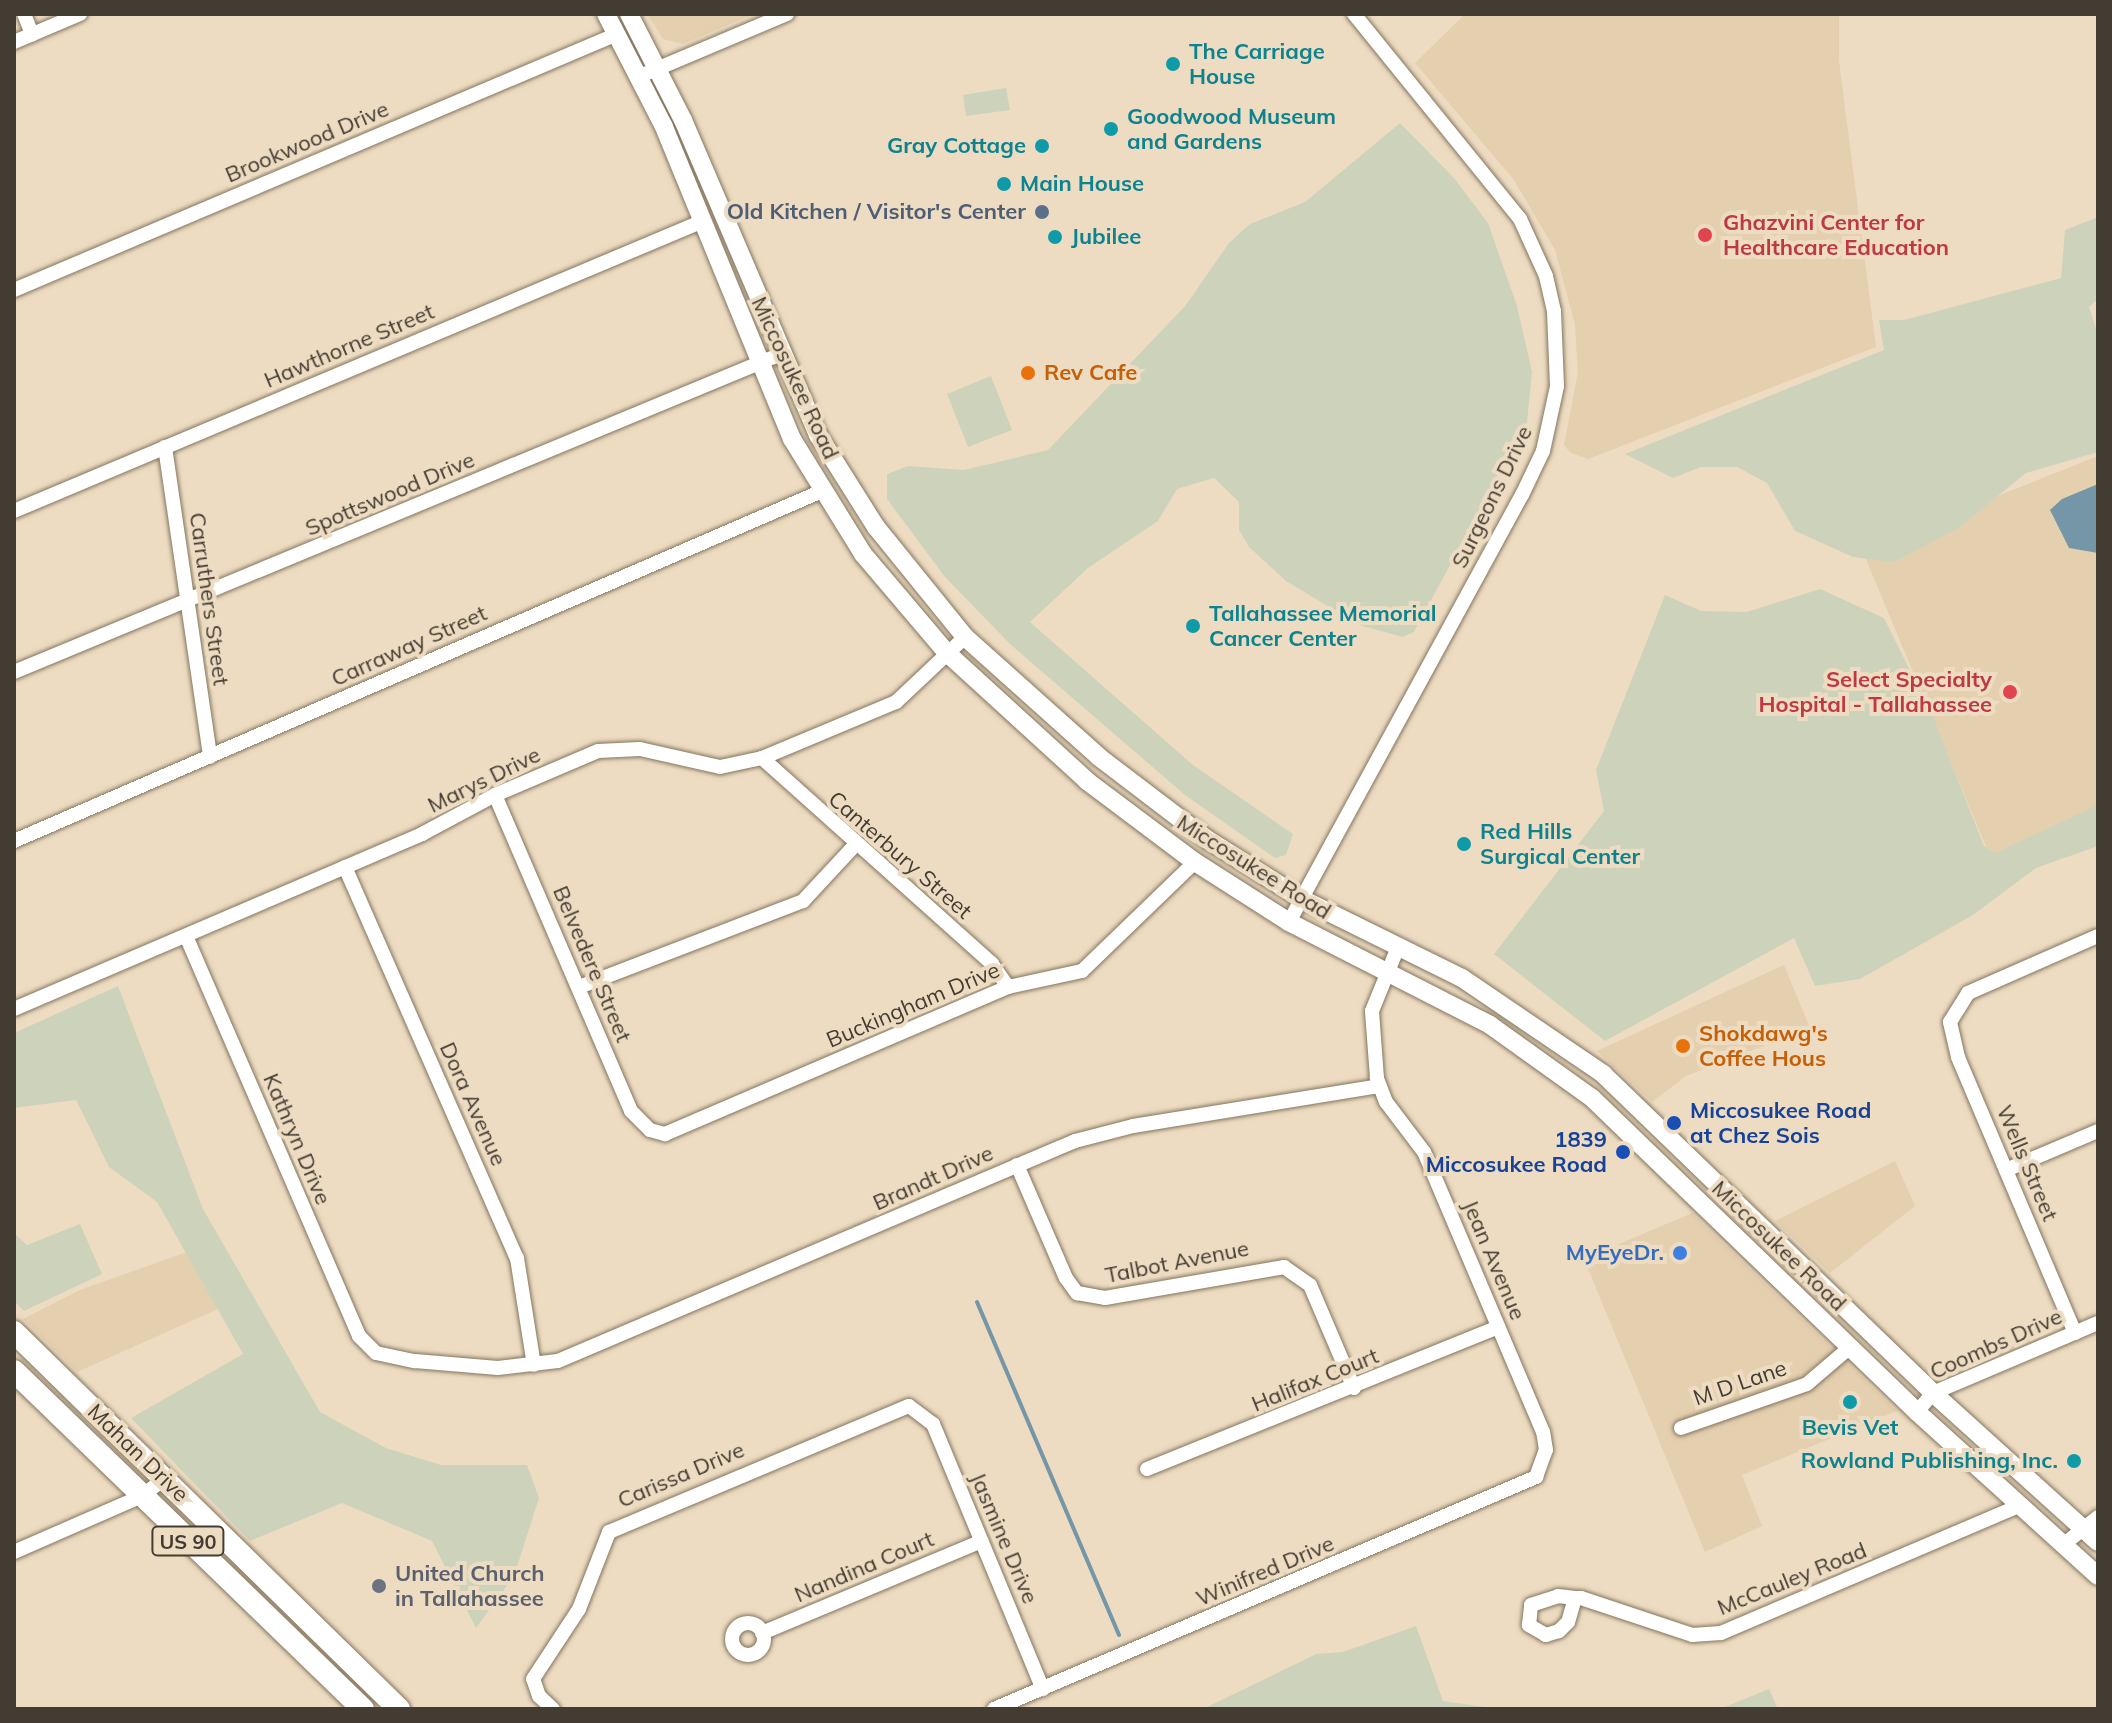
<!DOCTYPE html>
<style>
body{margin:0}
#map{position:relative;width:2112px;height:1723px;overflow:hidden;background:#eddcc2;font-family:Mulish,sans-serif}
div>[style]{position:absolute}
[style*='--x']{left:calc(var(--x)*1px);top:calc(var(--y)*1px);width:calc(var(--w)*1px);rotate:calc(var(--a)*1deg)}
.built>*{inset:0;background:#e4cfaf}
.green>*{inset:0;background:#cdd3bb}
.water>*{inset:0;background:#7596a6}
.stream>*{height:4px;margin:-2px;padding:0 2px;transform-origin:2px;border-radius:2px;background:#7596a6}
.roads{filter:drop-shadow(0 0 2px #84755e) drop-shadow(0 0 2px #84755e)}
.minor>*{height:14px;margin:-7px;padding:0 7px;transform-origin:7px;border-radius:7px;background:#fff}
.minor>.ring{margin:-7px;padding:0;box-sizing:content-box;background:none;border:14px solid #fff;border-radius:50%}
.tertiary>*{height:18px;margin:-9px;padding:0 9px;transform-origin:9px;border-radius:9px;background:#fff}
.primary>*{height:22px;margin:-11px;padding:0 11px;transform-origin:11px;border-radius:11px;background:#fff}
.dots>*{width:22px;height:22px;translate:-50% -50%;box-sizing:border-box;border:4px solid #eddcc2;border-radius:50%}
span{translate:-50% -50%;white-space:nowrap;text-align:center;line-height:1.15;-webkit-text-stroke:8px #eddcc2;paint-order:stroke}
.shield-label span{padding:2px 6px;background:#eddcc2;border:2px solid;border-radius:6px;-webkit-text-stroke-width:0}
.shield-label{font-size:20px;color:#433c32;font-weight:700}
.culture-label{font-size:22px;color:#0d838f;font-weight:700}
.left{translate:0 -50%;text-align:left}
.right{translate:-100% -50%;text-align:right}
.street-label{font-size:22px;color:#433c32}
.service-label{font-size:22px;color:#4e5e75;font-weight:700}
.health-label{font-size:22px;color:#be3a42;font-weight:700}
.food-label{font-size:22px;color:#c56008;font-weight:700}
.transit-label{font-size:22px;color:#164399;font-weight:700}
.shop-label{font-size:22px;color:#366cbe;font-weight:700}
.worship-label{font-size:22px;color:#5b616d;font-weight:700}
.frame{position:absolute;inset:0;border:16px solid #433c32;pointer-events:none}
</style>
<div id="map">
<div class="built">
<i style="clip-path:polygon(647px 14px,754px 14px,683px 44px,663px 39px)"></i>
<i style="clip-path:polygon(1465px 14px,1839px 14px,1839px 61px,1876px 347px,1588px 459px,1571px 453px,1564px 445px,1578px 372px,1575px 325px,1555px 250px,1514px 180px,1415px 63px)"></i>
<i style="clip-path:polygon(2098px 456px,2098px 834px,1998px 875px,1862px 550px)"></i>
<i style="clip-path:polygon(1784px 965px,1810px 1028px,1686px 1076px,1652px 1102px,1597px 1051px)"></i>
<i style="clip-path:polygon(1895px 1161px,1915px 1206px,1830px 1273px,1775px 1221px)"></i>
<i style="clip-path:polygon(1692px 1213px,1897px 1411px,1742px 1475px,1762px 1526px,1705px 1552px,1584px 1259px)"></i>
<i style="clip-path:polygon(204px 1246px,227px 1305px,77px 1372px,23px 1319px,80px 1290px)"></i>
</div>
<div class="green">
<i style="clip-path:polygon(1006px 88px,1010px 110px,966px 116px,963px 95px)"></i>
<i style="clip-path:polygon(1400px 123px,1454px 178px,1488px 223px,1517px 306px,1532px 372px,1527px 422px,1414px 632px,1403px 637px,1359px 625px,1286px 581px,1249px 547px,1239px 530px,1239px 502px,1214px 478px,1177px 489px,1158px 521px,1088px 568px,1030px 622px,1193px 765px,1293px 834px,1286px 855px,1275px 858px,1185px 795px,1011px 645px,945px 577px,887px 499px,887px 474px,908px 466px,964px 470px,1048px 450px,1186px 305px,1229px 243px,1250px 224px,1305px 202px)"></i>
<i style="clip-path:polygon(2098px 217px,2098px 299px,2089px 307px,2098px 335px,2098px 452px,2026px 473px,1960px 527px,1894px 562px,1853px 557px,1795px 531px,1767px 483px,1737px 467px,1701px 467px,1673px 478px,1625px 454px,1884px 350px,1879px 320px,1904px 320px,2061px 278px,2065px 230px)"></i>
<i style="clip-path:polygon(991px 376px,1012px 430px,968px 447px,947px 394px)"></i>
<i style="clip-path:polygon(1820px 589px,1884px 618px,1934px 719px,1984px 846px,1995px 853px,2098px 805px,2098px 846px,2036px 868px,1973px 915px,1860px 979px,1815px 986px,1794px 938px,1605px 1041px,1494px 954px,1604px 811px,1596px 770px,1665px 595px,1701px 611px,1747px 612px)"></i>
<i style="clip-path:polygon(118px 986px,203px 1209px,320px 1412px,386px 1448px,441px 1465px,527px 1465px,539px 1498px,514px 1576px,476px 1628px,432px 1541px,342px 1503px,250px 1541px,131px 1418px,243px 1354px,157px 1202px,109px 1167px,76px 1100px,14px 1108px,14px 1033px)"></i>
<i style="clip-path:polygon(80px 1224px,102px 1274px,24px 1311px,14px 1301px,14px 1233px,27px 1245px)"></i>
<i style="clip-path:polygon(1416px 1626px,1443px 1701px,1499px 1709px,1203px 1709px,1316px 1654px,1343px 1652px)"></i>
<i style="clip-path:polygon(1769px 1689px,1778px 1709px,1720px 1709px,1732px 1704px)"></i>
</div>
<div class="water">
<i style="clip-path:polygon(2098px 484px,2098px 553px,2069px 548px,2050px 510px,2062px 499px)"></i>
</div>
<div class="stream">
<i style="--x:977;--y:1302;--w:362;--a:66.9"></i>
</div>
<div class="roads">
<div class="minor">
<i style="--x:24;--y:14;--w:22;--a:68"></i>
<i style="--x:14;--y:42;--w:72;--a:-23"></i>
<i style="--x:640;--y:76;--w:160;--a:-22.9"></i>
<i style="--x:14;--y:290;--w:655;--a:-23"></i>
<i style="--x:165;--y:447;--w:313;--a:81.7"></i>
<i style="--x:14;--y:511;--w:745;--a:-22.82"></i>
<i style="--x:14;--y:672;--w:830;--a:-22.52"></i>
<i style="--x:762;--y:758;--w:309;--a:41.8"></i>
<i style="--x:992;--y:964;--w:28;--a:55"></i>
<i style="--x:495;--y:795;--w:344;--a:66.7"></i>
<i style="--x:631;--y:1111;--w:27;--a:45"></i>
<i style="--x:650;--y:1130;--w:16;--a:15"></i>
<i style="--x:665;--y:1134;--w:373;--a:-23.2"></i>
<i style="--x:1008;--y:987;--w:76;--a:-12.2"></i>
<i style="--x:1082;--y:971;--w:157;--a:-44"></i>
<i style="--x:14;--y:841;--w:881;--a:-23.42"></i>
<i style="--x:345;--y:867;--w:427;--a:66.3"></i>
<i style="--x:517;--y:1258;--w:108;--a:81"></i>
<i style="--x:1289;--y:922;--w:486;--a:-61.4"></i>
<i style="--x:1522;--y:495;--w:49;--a:-64.5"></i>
<i style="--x:1543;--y:451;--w:66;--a:-77.8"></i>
<i style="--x:1557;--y:386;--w:75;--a:-92.3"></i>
<i style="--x:1554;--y:311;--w:36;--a:-103"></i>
<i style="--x:1546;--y:276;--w:63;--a:-114.5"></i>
<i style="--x:1520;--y:219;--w:264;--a:-129"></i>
<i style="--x:186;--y:936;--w:436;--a:66.6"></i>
<i style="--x:359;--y:1336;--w:24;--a:45"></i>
<i style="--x:376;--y:1353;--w:40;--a:12"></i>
<i style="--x:415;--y:1361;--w:83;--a:4.8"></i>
<i style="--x:498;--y:1368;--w:60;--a:-6.7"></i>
<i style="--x:558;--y:1361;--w:562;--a:-23.05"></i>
<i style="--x:1075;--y:1141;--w:60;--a:-14.5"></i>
<i style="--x:1133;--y:1126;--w:249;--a:-9.2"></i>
<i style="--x:579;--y:987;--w:240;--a:-21"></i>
<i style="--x:803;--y:901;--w:76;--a:-47.1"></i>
<i style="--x:14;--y:1009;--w:444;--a:-23.2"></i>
<i style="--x:422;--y:834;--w:83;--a:-28.1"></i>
<i style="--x:495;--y:795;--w:112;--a:-23.1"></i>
<i style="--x:598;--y:751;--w:42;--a:-2.7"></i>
<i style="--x:640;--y:749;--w:82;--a:12.7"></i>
<i style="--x:720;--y:767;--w:43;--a:-12.1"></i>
<i style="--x:762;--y:758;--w:145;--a:-22.7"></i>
<i style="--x:896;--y:702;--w:95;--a:-43.3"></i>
<i style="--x:1017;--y:1165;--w:123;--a:66.6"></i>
<i style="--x:1066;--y:1278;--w:19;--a:54"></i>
<i style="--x:1077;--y:1293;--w:28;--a:10"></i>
<i style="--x:1105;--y:1298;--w:182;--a:-9.8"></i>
<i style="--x:1284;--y:1267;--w:32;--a:35"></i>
<i style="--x:1310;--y:1285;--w:112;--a:66.9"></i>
<i style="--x:2006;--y:1170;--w:100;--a:-23"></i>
<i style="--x:2075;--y:1333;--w:300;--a:-113"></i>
<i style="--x:1958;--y:1057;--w:36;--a:-103"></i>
<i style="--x:1950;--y:1022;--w:34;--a:-58"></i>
<i style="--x:1968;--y:993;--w:142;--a:-23.7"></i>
<i style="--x:1917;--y:1412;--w:25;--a:-50"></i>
<i style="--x:1933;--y:1393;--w:179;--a:-23"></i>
<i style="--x:1681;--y:1428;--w:133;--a:-19.2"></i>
<i style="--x:1807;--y:1384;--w:55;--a:-40.6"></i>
<i style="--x:1147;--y:1469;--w:379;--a:-22"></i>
<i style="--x:2063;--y:1545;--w:45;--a:-38.7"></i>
<i style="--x:14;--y:1552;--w:140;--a:-23.6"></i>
<i style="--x:142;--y:1496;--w:28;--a:-38"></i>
<i style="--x:1575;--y:1598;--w:25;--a:106"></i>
<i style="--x:1568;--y:1622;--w:13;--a:135"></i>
<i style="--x:1559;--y:1631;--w:14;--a:163"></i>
<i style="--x:1546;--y:1635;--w:20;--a:-150"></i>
<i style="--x:1529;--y:1625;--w:20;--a:-84"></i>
<i style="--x:1531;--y:1605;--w:28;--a:-18"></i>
<i style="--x:1558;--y:1596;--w:17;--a:7"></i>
<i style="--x:1575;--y:1598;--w:6;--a:0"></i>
<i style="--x:1581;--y:1598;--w:117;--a:18.4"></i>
<i style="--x:1692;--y:1635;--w:29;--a:-4"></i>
<i style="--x:1721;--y:1633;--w:324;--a:-23.1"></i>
<i class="ring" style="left:732px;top:1623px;width:18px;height:18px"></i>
<i style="--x:762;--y:1633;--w:238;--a:-22.7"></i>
<i style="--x:553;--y:1709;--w:19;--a:-137"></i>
<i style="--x:539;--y:1696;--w:18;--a:-109"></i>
<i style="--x:533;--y:1679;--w:84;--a:-56.7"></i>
<i style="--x:579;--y:1609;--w:83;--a:-68.7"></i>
<i style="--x:609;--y:1532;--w:325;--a:-22.8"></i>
<i style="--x:909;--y:1406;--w:30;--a:37"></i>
<i style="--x:933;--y:1424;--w:287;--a:67.5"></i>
<i style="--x:994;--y:1709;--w:590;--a:-23.17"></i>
<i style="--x:1536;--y:1477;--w:29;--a:-70"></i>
<i style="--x:1546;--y:1450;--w:18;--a:-99"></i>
<i style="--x:1543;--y:1432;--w:304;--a:-113"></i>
<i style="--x:1424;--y:1152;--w:63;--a:-127.2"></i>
<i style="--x:1386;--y:1102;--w:26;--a:-111"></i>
<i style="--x:1377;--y:1078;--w:67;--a:-94.3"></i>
<i style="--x:1372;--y:1011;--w:69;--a:-67.9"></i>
</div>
<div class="tertiary">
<i style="--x:606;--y:14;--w:127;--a:62.8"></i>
<i style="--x:664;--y:127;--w:337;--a:67.7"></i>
<i style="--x:792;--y:439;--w:135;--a:58.3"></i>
<i style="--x:863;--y:554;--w:130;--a:49.7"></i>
<i style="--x:947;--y:653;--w:190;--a:42.4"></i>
<i style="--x:1087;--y:781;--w:135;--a:36.9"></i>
<i style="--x:1195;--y:862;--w:112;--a:32.6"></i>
<i style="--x:1289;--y:922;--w:226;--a:27.1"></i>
<i style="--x:1490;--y:1025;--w:125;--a:35.6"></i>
<i style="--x:1592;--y:1098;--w:452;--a:44"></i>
<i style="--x:1917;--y:1412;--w:244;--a:42.2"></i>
<i style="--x:629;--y:14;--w:119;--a:63"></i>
<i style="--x:683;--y:120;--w:343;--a:66.8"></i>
<i style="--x:818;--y:435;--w:109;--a:57.8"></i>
<i style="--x:876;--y:527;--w:141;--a:51"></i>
<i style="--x:965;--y:637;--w:180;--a:41.8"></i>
<i style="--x:1099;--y:757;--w:137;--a:37.3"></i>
<i style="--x:1208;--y:840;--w:111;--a:32.1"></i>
<i style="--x:1302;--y:899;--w:178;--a:26.3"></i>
<i style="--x:1462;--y:978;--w:171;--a:34.2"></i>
<i style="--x:1603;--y:1074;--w:459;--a:44"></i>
<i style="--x:1933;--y:1393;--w:222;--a:42.1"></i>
</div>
<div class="primary">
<i style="--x:14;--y:1332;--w:539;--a:44.4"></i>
<i style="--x:14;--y:1371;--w:486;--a:44.1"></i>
</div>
</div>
<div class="dots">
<i style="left:1173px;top:64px;background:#0f9aa8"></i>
<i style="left:1111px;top:129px;background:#0f9aa8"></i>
<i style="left:1042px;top:146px;background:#0f9aa8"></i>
<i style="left:1004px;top:184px;background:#0f9aa8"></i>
<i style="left:1042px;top:212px;background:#5c6f8a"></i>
<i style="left:1705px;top:235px;background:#e0444e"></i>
<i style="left:1055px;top:237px;background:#0f9aa8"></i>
<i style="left:1028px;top:373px;background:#e8710a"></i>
<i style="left:1193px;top:626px;background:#0f9aa8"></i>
<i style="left:2010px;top:692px;background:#e0444e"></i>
<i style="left:1464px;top:844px;background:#0f9aa8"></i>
<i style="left:1683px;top:1046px;background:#e8710a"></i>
<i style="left:1674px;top:1123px;background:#1a4fb4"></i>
<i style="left:1623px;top:1152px;background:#1a4fb4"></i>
<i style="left:1680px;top:1253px;background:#3f7fe0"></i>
<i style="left:1850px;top:1402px;background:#0f9aa8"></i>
<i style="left:2074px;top:1461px;background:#0f9aa8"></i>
<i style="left:379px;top:1586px;background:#6b7280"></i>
</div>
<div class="shield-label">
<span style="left:188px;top:1541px">US 90</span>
</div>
<div class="culture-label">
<span class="left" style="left:1189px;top:64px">The Carriage<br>House</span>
<span class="left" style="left:1127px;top:129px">Goodwood Museum<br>and Gardens</span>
<span class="right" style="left:1026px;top:146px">Gray Cottage</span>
<span class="left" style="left:1020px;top:184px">Main House</span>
<span class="left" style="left:1071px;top:237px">Jubilee</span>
<span class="left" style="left:1209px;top:626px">Tallahassee Memorial<br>Cancer Center</span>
<span class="left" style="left:1480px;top:844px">Red Hills<br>Surgical Center</span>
<span style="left:1850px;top:1428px">Bevis Vet</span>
<span class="right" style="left:2058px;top:1461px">Rowland Publishing, Inc.</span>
</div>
<div class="street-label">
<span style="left:307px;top:142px;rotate:-23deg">Brookwood Drive</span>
<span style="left:349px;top:346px;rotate:-23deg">Hawthorne Street</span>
<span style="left:795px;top:378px;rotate:65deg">Miccosukee Road</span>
<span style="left:390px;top:494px;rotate:-23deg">Spottswood Drive</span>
<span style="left:1492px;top:497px;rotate:-64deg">Surgeons Drive</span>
<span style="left:209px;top:599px;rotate:82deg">Carruthers Street</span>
<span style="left:409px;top:646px;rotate:-24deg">Carraway Street</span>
<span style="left:484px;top:780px;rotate:-26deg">Marys Drive</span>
<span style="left:900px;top:855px;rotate:41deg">Canterbury Street</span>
<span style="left:1254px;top:867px;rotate:32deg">Miccosukee Road</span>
<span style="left:592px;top:964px;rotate:67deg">Belvedere Street</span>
<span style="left:913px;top:1005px;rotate:-23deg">Buckingham Drive</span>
<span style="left:473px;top:1104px;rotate:66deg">Dora Avenue</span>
<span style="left:297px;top:1139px;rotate:67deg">Kathryn Drive</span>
<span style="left:2027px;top:1163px;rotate:67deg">Wells Street</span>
<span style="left:933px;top:1178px;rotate:-24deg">Brandt Drive</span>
<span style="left:1779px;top:1246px;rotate:44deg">Miccosukee Road</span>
<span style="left:1494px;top:1260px;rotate:67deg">Jean Avenue</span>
<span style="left:1177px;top:1262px;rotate:-11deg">Talbot Avenue</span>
<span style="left:1996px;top:1344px;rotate:-24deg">Coombs Drive</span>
<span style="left:1315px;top:1380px;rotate:-22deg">Halifax Court</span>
<span style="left:1740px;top:1383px;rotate:-19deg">M D Lane</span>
<span style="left:138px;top:1453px;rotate:44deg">Mahan Drive</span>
<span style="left:681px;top:1475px;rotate:-23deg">Carissa Drive</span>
<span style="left:1004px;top:1538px;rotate:67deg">Jasmine Drive</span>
<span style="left:864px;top:1567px;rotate:-23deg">Nandina Court</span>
<span style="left:1265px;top:1571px;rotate:-23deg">Winifred Drive</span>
<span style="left:1792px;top:1579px;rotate:-22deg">McCauley Road</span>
</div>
<div class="service-label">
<span class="right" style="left:1026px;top:212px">Old Kitchen / Visitor's Center</span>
</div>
<div class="health-label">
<span class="left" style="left:1723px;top:235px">Ghazvini Center for<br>Healthcare Education</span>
<span class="right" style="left:1992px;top:692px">Select Specialty<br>Hospital - Tallahassee</span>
</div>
<div class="food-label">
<span class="left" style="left:1044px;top:373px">Rev Cafe</span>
<span class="left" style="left:1699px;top:1046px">Shokdawg's<br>Coffee Hous</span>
</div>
<div class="transit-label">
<span class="left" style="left:1690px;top:1123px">Miccosukee Road<br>at Chez Sois</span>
<span class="right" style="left:1607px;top:1152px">1839<br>Miccosukee Road</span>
</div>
<div class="shop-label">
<span class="right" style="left:1664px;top:1253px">MyEyeDr.</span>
</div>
<div class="worship-label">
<span class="left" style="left:395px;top:1586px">United Church<br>in Tallahassee</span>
</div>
<div class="frame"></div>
</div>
